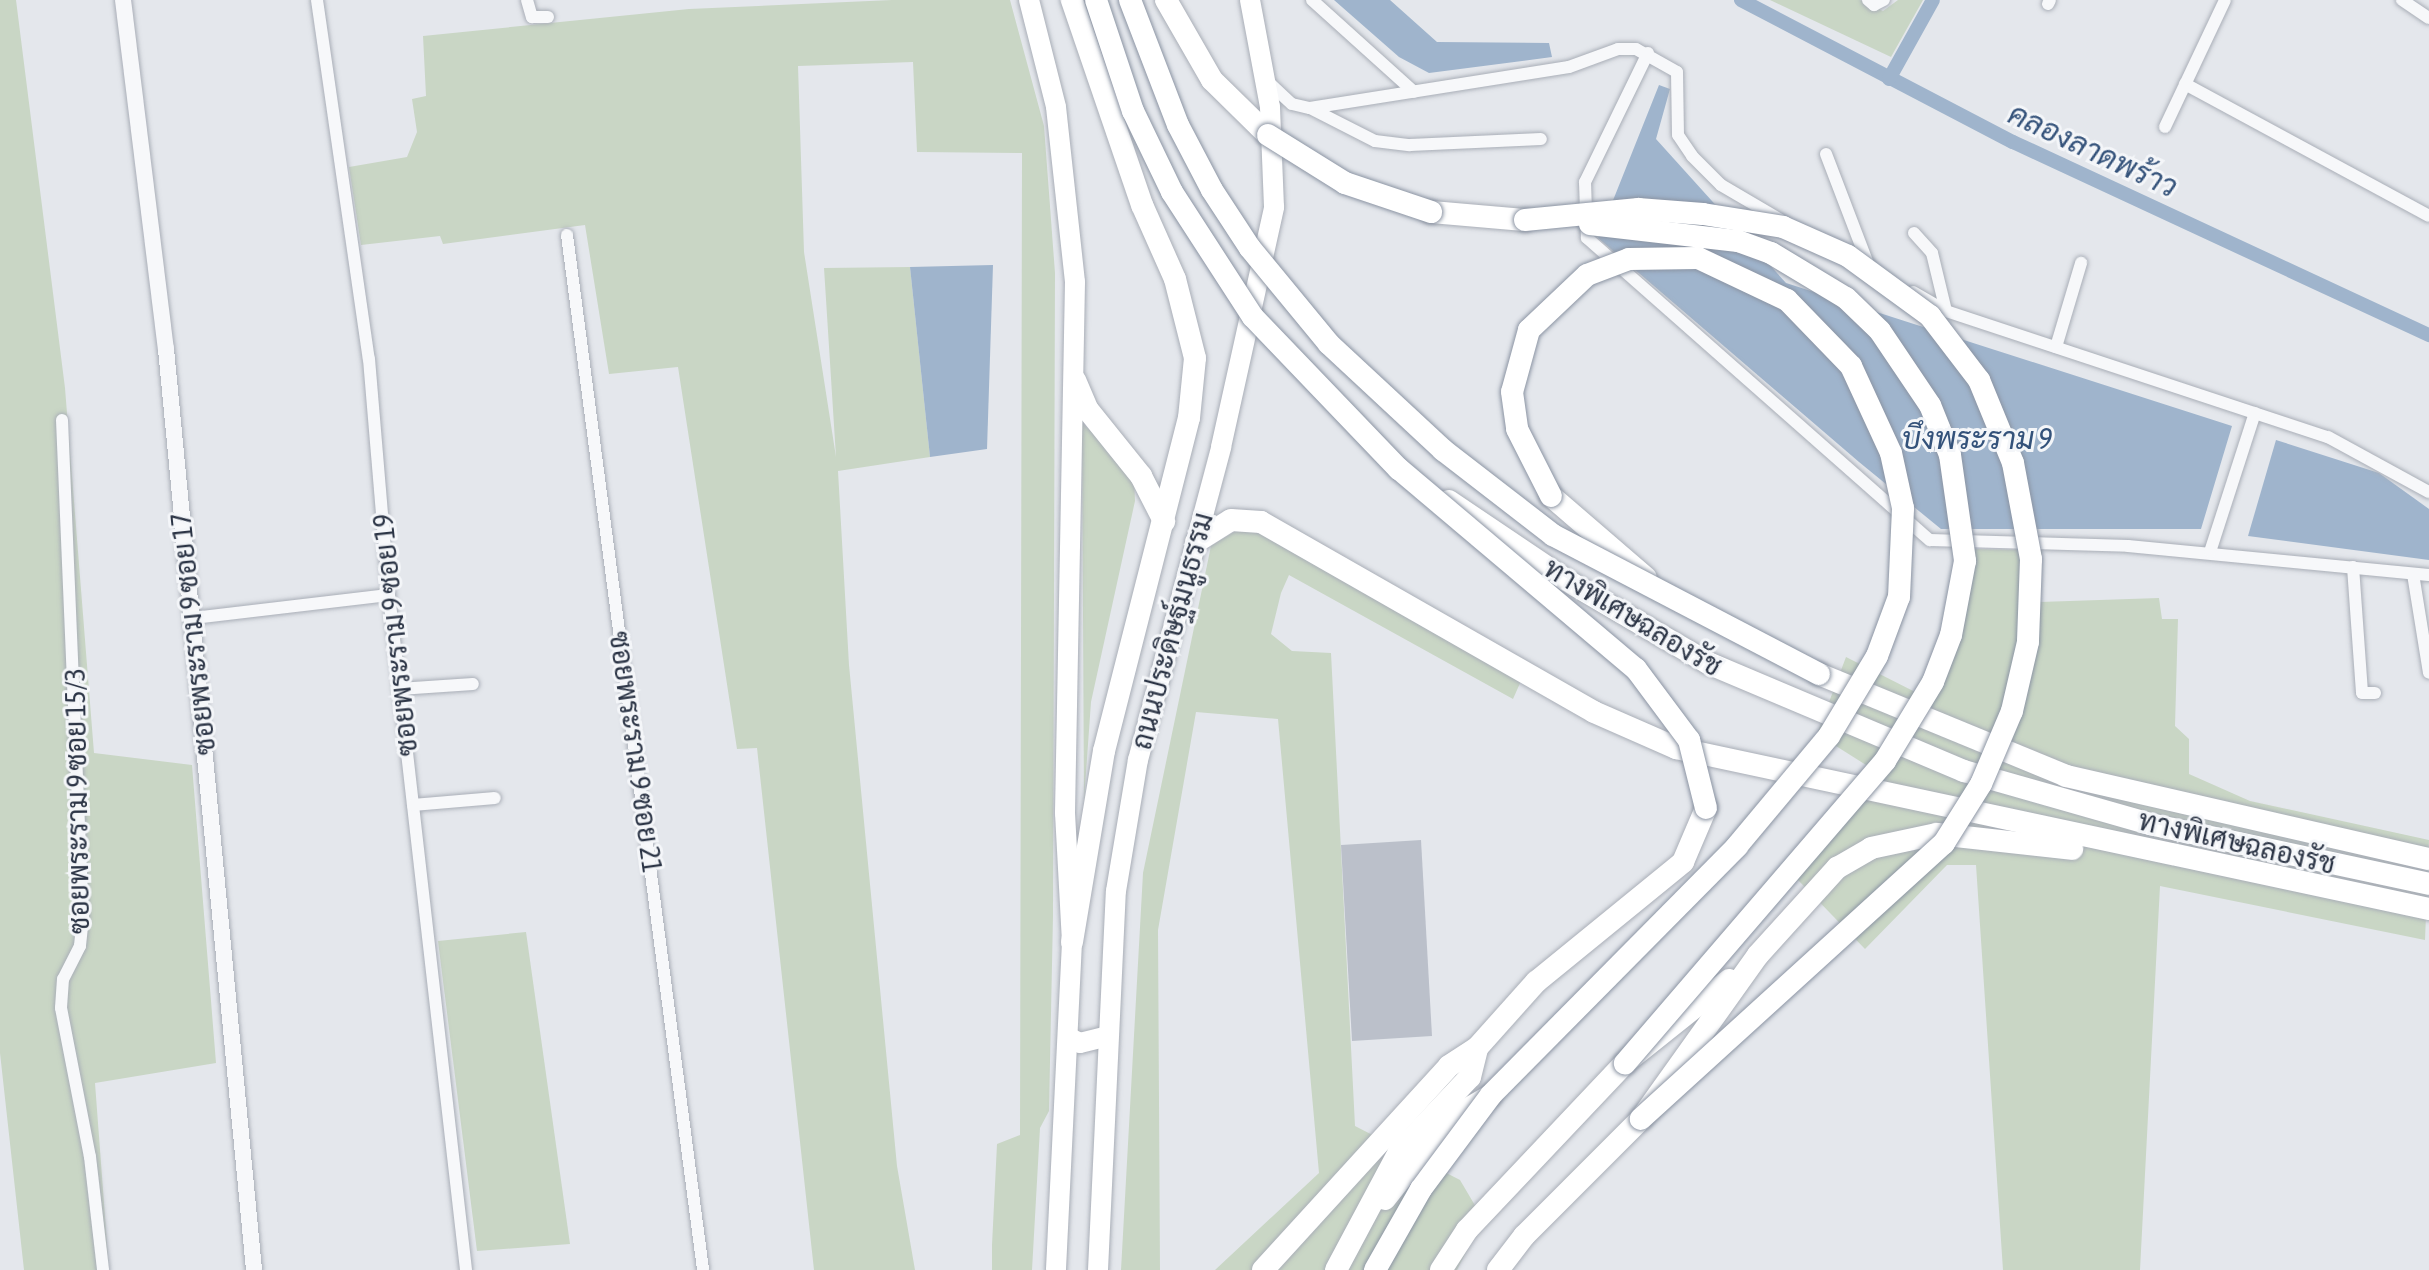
<!DOCTYPE html>
<meta charset="utf-8">
<style>
body{margin:0}
#map{position:relative;width:2429px;height:1270px;overflow:hidden;background:#e4e7ec;font-family:"Asap Condensed",Sarabun,sans-serif}
div>[style]{position:absolute}
[style*='--x']{left:calc(var(--x)*1px);top:calc(var(--y)*1px);width:calc(var(--w)*1px);rotate:calc(var(--a)*1deg)}
.green>*{inset:0;background:#c9d6c5}
.water>*{inset:0;background:#9fb4cc}
.canal>*{height:14px;margin:-7px;padding:0 7px;transform-origin:7px;border-radius:7px;background:#9fb4cc}
.building>*{inset:0;background:#bbc0ca}
.roads{filter:drop-shadow(0 0 2px #a9aeb7) drop-shadow(0 0 2px #a9aeb7)}
.minor>*{height:12px;margin:-6px;padding:0 6px;transform-origin:6px;border-radius:6px;background:#f7f8fa}
.tertiary>*{height:16px;margin:-8px;padding:0 8px;transform-origin:8px;border-radius:8px;background:#f7f8fa}
.primary>*{height:20px;margin:-10px;padding:0 10px;transform-origin:10px;border-radius:10px;background:#fff}
.motorway>*{height:22px;margin:-11px;padding:0 11px;transform-origin:11px;border-radius:11px;background:#fff}
.bridges{filter:drop-shadow(0 0 2px #8b94a3) drop-shadow(0 0 2px #8b94a3)}
.motorway-bridge>*{height:22px;margin:-11px;padding:0 11px;transform-origin:11px;border-radius:11px;background:#fff}
span{translate:-50% -50%;white-space:nowrap;text-align:center;line-height:1.15;-webkit-text-stroke:6px #f4f6f9;paint-order:stroke}
.street-label{font-size:28px;color:#2b3445}
.water-label{font-size:30px;color:#34527a;font-style:italic}
</style>
<div id="map">
<div class="green">
<i style="clip-path:polygon(0 0,16px 0,65px 388px,94px 753px,192px 765px,216px 1063px,95px 1083px,109px 1270px,24px 1270px,0 1053px)"></i>
<i style="clip-path:polygon(892px 0,1010px 0,1044px 126px,1055px 273px,1053px 916px,1049px 1111px,1040px 1128px,1032px 1270px,992px 1270px,992px 1245px,997px 1144px,1020px 1135px,1022px 153px,917px 152px,913px 62px,798px 66px,804px 252px,836px 457px,824px 268px,910px 267px,930px 457px,838px 471px,849px 665px,897px 1166px,915px 1270px,814px 1270px,757px 748px,737px 749px,678px 367px,609px 374px,585px 225px,443px 244px,440px 236px,361px 245px,349px 167px,407px 157px,417px 132px,412px 99px,426px 96px,423px 36px,689px 9px)"></i>
<i style="clip-path:polygon(1770px 0,1860px 0,1883px 11px,1898px 0,1923px 0,1891px 57px)"></i>
<i style="clip-path:polygon(1082px 423px,1123px 461px,1134px 478px,1135px 501px,1091px 702px,1084px 801px)"></i>
<i style="clip-path:polygon(1242px 527px,1264px 531px,1521px 681px,1513px 699px,1289px 575px,1281px 593px,1271px 634px,1292px 651px,1331px 653px,1355px 1126px,1460px 1180px,1483px 1219px,1457px 1270px,1215px 1270px,1319px 1173px,1278px 719px,1196px 712px,1158px 930px,1160px 1270px,1121px 1270px,1143px 873px,1211px 546px)"></i>
<i style="clip-path:polygon(1971px 549px,2042px 550px,2040px 602px,2159px 598px,2162px 619px,2178px 619px,2175px 726px,2189px 739px,2189px 774px,2250px 801px,2429px 840px,2425px 940px,2160px 886px,2140px 1270px,2003px 1270px,1976px 865px,1947px 865px,1865px 949px,1797px 879px,1885px 777px,1817px 734px,1846px 657px,1929px 699px)"></i>
<i style="clip-path:polygon(526px 932px,570px 1244px,477px 1251px,438px 941px)"></i>
</div>
<div class="water">
<i style="clip-path:polygon(1334px 0,1390px 0,1437px 42px,1549px 43px,1552px 57px,1429px 73px,1399px 57px)"></i>
<i style="clip-path:polygon(1659px 85px,1670px 89px,1656px 139px,1786px 283px,2232px 426px,2201px 529px,1941px 529px,1859px 462px,1598px 238px)"></i>
<i style="clip-path:polygon(993px 265px,987px 449px,930px 457px,910px 267px)"></i>
<i style="clip-path:polygon(2276px 440px,2379px 473px,2429px 509px,2429px 560px,2248px 536px)"></i>
</div>
<div class="canal">
<i style="--x:1741;--y:0;--w:307;--a:27.6"></i>
<i style="--x:2013;--y:142;--w:459;--a:24.9"></i>
<i style="--x:1889;--y:79;--w:90;--a:-60.9"></i>
</div>
<div class="building">
<i style="clip-path:polygon(1421px 840px,1432px 1036px,1352px 1041px,1341px 845px)"></i>
</div>
<div class="roads">
<div class="minor">
<i style="--x:317;--y:0;--w:363;--a:81.8"></i>
<i style="--x:369;--y:359;--w:237;--a:85.2"></i>
<i style="--x:389;--y:595;--w:679;--a:83.49"></i>
<i style="--x:527;--y:0;--w:18;--a:74"></i>
<i style="--x:532;--y:17;--w:16;--a:0"></i>
<i style="--x:1312;--y:0;--w:137;--a:42"></i>
<i style="--x:1868;--y:0;--w:8;--a:40"></i>
<i style="--x:1874;--y:5;--w:11;--a:-27"></i>
<i style="--x:2402;--y:0;--w:32;--a:34"></i>
<i style="--x:2048;--y:4;--w:4;--a:-63"></i>
<i style="--x:1648;--y:53;--w:144;--a:116"></i>
<i style="--x:1585;--y:182;--w:56;--a:88"></i>
<i style="--x:1587;--y:238;--w:457;--a:41.4"></i>
<i style="--x:1930;--y:540;--w:198;--a:1.7"></i>
<i style="--x:2128;--y:546;--w:302;--a:5.5"></i>
<i style="--x:1266;--y:80;--w:35;--a:43"></i>
<i style="--x:1292;--y:104;--w:18;--a:13"></i>
<i style="--x:1310;--y:108;--w:262;--a:-9"></i>
<i style="--x:1569;--y:67;--w:52;--a:-20.2"></i>
<i style="--x:1618;--y:49;--w:18;--a:0"></i>
<i style="--x:1636;--y:49;--w:47;--a:29.3"></i>
<i style="--x:1677;--y:72;--w:63;--a:89.1"></i>
<i style="--x:1678;--y:135;--w:25;--a:56"></i>
<i style="--x:1692;--y:156;--w:41;--a:45"></i>
<i style="--x:1721;--y:185;--w:69;--a:30.3"></i>
<i style="--x:2185;--y:84;--w:277;--a:28.4"></i>
<i style="--x:1310;--y:108;--w:73;--a:26.9"></i>
<i style="--x:1375;--y:141;--w:35;--a:7"></i>
<i style="--x:1410;--y:145;--w:131;--a:-2.6"></i>
<i style="--x:2165;--y:127;--w:140;--a:-64.7"></i>
<i style="--x:1826;--y:154;--w:118;--a:69.1"></i>
<i style="--x:1914;--y:233;--w:27;--a:48"></i>
<i style="--x:1932;--y:253;--w:60;--a:76.4"></i>
<i style="--x:567;--y:235;--w:1044;--a:82.51"></i>
<i style="--x:1913;--y:292;--w:38;--a:30"></i>
<i style="--x:1946;--y:311;--w:402;--a:18.3"></i>
<i style="--x:2328;--y:437;--w:115;--a:28.6"></i>
<i style="--x:2056;--y:347;--w:88;--a:-73.4"></i>
<i style="--x:62;--y:420;--w:497;--a:87.6"></i>
<i style="--x:83;--y:917;--w:29;--a:96"></i>
<i style="--x:80;--y:946;--w:37;--a:117"></i>
<i style="--x:63;--y:979;--w:29;--a:94"></i>
<i style="--x:61;--y:1008;--w:152;--a:79"></i>
<i style="--x:90;--y:1157;--w:114;--a:83.4"></i>
<i style="--x:2210;--y:552;--w:146;--a:-72.1"></i>
<i style="--x:2353;--y:567;--w:126;--a:85.9"></i>
<i style="--x:2362;--y:693;--w:13;--a:0"></i>
<i style="--x:2413;--y:574;--w:100;--a:80.8"></i>
<i style="--x:193;--y:618;--w:197;--a:-6.7"></i>
<i style="--x:399;--y:689;--w:74;--a:-3.9"></i>
<i style="--x:413;--y:805;--w:82;--a:-4.9"></i>
</div>
<div class="tertiary">
<i style="--x:123;--y:0;--w:352;--a:83"></i>
<i style="--x:166;--y:349;--w:925;--a:84.54"></i>
</div>
<div class="primary">
<i style="--x:1029;--y:0;--w:110;--a:75.8"></i>
<i style="--x:1056;--y:107;--w:176;--a:83.8"></i>
<i style="--x:1075;--y:282;--w:531;--a:91.08"></i>
<i style="--x:1065;--y:813;--w:129;--a:86.9"></i>
<i style="--x:1072;--y:942;--w:328;--a:92.8"></i>
<i style="--x:1068;--y:1037;--w:13;--a:27"></i>
<i style="--x:1080;--y:1043;--w:29;--a:-14"></i>
<i style="--x:1098;--y:1270;--w:379;--a:-87.3"></i>
<i style="--x:1116;--y:891;--w:133;--a:-80.5"></i>
<i style="--x:1138;--y:760;--w:324;--a:-75.1"></i>
<i style="--x:1221;--y:447;--w:246;--a:-77.5"></i>
<i style="--x:1274;--y:207;--w:100;--a:-92.3"></i>
<i style="--x:1270;--y:107;--w:109;--a:-100.6"></i>
</div>
<div class="motorway">
<i style="--x:1166;--y:0;--w:92;--a:60.1"></i>
<i style="--x:1212;--y:80;--w:78;--a:44.5"></i>
<i style="--x:1431;--y:212;--w:94;--a:4.9"></i>
<i style="--x:1075;--y:380;--w:33;--a:67"></i>
<i style="--x:1088;--y:410;--w:85;--a:51.2"></i>
<i style="--x:1141;--y:476;--w:51;--a:62.9"></i>
<i style="--x:1551;--y:496;--w:125;--a:40.8"></i>
<i style="--x:1449;--y:501;--w:141;--a:34"></i>
<i style="--x:1566;--y:580;--w:164;--a:30.3"></i>
<i style="--x:1708;--y:663;--w:278;--a:22.9"></i>
<i style="--x:1964;--y:771;--w:193;--a:15.9"></i>
<i style="--x:2150;--y:824;--w:285;--a:12.1"></i>
<i style="--x:1196;--y:542;--w:41;--a:-32.2"></i>
<i style="--x:1231;--y:520;--w:30;--a:4"></i>
<i style="--x:1261;--y:522;--w:383;--a:29.7"></i>
<i style="--x:1594;--y:712;--w:90;--a:23.7"></i>
<i style="--x:1676;--y:748;--w:770;--a:12.07"></i>
<i style="--x:1819;--y:674;--w:267;--a:22.4"></i>
<i style="--x:2066;--y:776;--w:372;--a:12.9"></i>
<i style="--x:1072;--y:942;--w:194;--a:-80.5"></i>
<i style="--x:1104;--y:751;--w:344;--a:-75.7"></i>
<i style="--x:1189;--y:418;--w:60;--a:-84.3"></i>
<i style="--x:1195;--y:358;--w:81;--a:-104.2"></i>
<i style="--x:1175;--y:279;--w:81;--a:-114"></i>
<i style="--x:1142;--y:205;--w:217;--a:-108.9"></i>
<i style="--x:1385;--y:1199;--w:100;--a:-51.5"></i>
<i style="--x:1447;--y:1121;--w:50;--a:-30.2"></i>
<i style="--x:1263;--y:1270;--w:276;--a:-47.6"></i>
<i style="--x:1449;--y:1066;--w:33;--a:-33"></i>
<i style="--x:1477;--y:1048;--w:89;--a:-48.2"></i>
<i style="--x:1536;--y:982;--w:190;--a:-39.2"></i>
<i style="--x:1683;--y:862;--w:59;--a:-66.9"></i>
<i style="--x:1336;--y:1270;--w:134;--a:-61.9"></i>
<i style="--x:1399;--y:1152;--w:103;--a:-46.6"></i>
<i style="--x:1470;--y:1077;--w:30;--a:-76"></i>
<i style="--x:1441;--y:1270;--w:48;--a:-57"></i>
<i style="--x:1467;--y:1230;--w:230;--a:-46.6"></i>
<i style="--x:1625;--y:1063;--w:133;--a:-38.6"></i>
<i style="--x:1498;--y:1270;--w:43;--a:-52.6"></i>
<i style="--x:1524;--y:1236;--w:165;--a:-45"></i>
<i style="--x:1641;--y:1119;--w:201;--a:-54.5"></i>
<i style="--x:1758;--y:955;--w:118;--a:-47.8"></i>
<i style="--x:1837;--y:868;--w:39;--a:-30"></i>
<i style="--x:1871;--y:848;--w:67;--a:-12"></i>
<i style="--x:1937;--y:834;--w:136;--a:6.3"></i>
</div>
</div>
<div class="bridges">
<div class="motorway-bridge">
<i style="--x:1096;--y:0;--w:117;--a:71.6"></i>
<i style="--x:1133;--y:111;--w:90;--a:64.3"></i>
<i style="--x:1172;--y:192;--w:149;--a:57.1"></i>
<i style="--x:1253;--y:317;--w:211;--a:46.2"></i>
<i style="--x:1399;--y:469;--w:310;--a:40.2"></i>
<i style="--x:1636;--y:669;--w:89;--a:53.3"></i>
<i style="--x:1689;--y:740;--w:70;--a:76"></i>
<i style="--x:1130;--y:0;--w:134;--a:69"></i>
<i style="--x:1178;--y:125;--w:73;--a:62.4"></i>
<i style="--x:1212;--y:190;--w:69;--a:56.8"></i>
<i style="--x:1250;--y:248;--w:124;--a:50.5"></i>
<i style="--x:1329;--y:344;--w:156;--a:42.9"></i>
<i style="--x:1443;--y:450;--w:139;--a:37.7"></i>
<i style="--x:1553;--y:535;--w:300;--a:27.6"></i>
<i style="--x:1268;--y:135;--w:91;--a:31.9"></i>
<i style="--x:1345;--y:183;--w:91;--a:18.6"></i>
<i style="--x:1525;--y:220;--w:114;--a:-5.6"></i>
<i style="--x:1638;--y:209;--w:65;--a:4.4"></i>
<i style="--x:1703;--y:214;--w:81;--a:9.2"></i>
<i style="--x:1783;--y:227;--w:71;--a:24"></i>
<i style="--x:1848;--y:256;--w:102;--a:36.2"></i>
<i style="--x:1930;--y:316;--w:81;--a:52.6"></i>
<i style="--x:1979;--y:380;--w:90;--a:67.7"></i>
<i style="--x:2013;--y:463;--w:98;--a:79.4"></i>
<i style="--x:2031;--y:559;--w:83;--a:92.1"></i>
<i style="--x:2028;--y:642;--w:71;--a:103.1"></i>
<i style="--x:2012;--y:711;--w:79;--a:113"></i>
<i style="--x:1981;--y:784;--w:70;--a:122.1"></i>
<i style="--x:1944;--y:843;--w:410;--a:137.7"></i>
<i style="--x:1590;--y:224;--w:149;--a:6.6"></i>
<i style="--x:1738;--y:241;--w:35;--a:20"></i>
<i style="--x:1771;--y:253;--w:87;--a:31"></i>
<i style="--x:1846;--y:298;--w:47;--a:44.1"></i>
<i style="--x:1880;--y:331;--w:89;--a:56"></i>
<i style="--x:1930;--y:405;--w:54;--a:68.2"></i>
<i style="--x:1950;--y:455;--w:107;--a:81.9"></i>
<i style="--x:1965;--y:561;--w:75;--a:100.7"></i>
<i style="--x:1951;--y:635;--w:50;--a:111"></i>
<i style="--x:1933;--y:682;--w:92;--a:121.3"></i>
<i style="--x:1885;--y:761;--w:399;--a:130.7"></i>
<i style="--x:1375;--y:1270;--w:93;--a:-60.4"></i>
<i style="--x:1421;--y:1189;--w:117;--a:-53.3"></i>
<i style="--x:1491;--y:1095;--w:350;--a:-45.3"></i>
<i style="--x:1737;--y:846;--w:143;--a:-50.1"></i>
<i style="--x:1829;--y:736;--w:93;--a:-59"></i>
<i style="--x:1877;--y:656;--w:63;--a:-69.6"></i>
<i style="--x:1899;--y:597;--w:89;--a:-87.4"></i>
<i style="--x:1903;--y:508;--w:56;--a:-102.3"></i>
<i style="--x:1891;--y:453;--w:96;--a:-114.7"></i>
<i style="--x:1851;--y:366;--w:92;--a:-134.1"></i>
<i style="--x:1787;--y:300;--w:98;--a:-154.7"></i>
<i style="--x:1698;--y:258;--w:69;--a:179.2"></i>
<i style="--x:1629;--y:259;--w:45;--a:159.1"></i>
<i style="--x:1587;--y:275;--w:80;--a:136.5"></i>
<i style="--x:1529;--y:330;--w:64;--a:105.3"></i>
<i style="--x:1512;--y:392;--w:37;--a:82"></i>
<i style="--x:1517;--y:429;--w:75;--a:63.1"></i>
</div>
</div>
<div class="street-label">
<span style="left:1633px;top:617px;rotate:31deg">ทางพิเศษฉลองรัช</span>
<span style="left:1172px;top:631px;rotate:-75deg">ถนนประดิษฐ์มนูธรรม</span>
<span style="left:193px;top:634px;rotate:-96deg">ซอยพระราม 9 ซอย 17</span>
<span style="left:395px;top:635px;rotate:-96deg">ซอยพระราม 9 ซอย 19</span>
<span style="left:636px;top:752px;rotate:82deg">ซอยพระราม 9 ซอย 21</span>
<span style="left:77px;top:801px;rotate:-91deg">ซอยพระราม 9 ซอย 15/3</span>
<span style="left:2237px;top:842px;rotate:13deg">ทางพิเศษฉลองรัช</span>
</div>
<div class="water-label">
<span style="left:2093px;top:150px;rotate:25deg">คลองลาดพร้าว</span>
<span style="left:1977px;top:438px">บึงพระราม 9</span>
</div>
</div>
